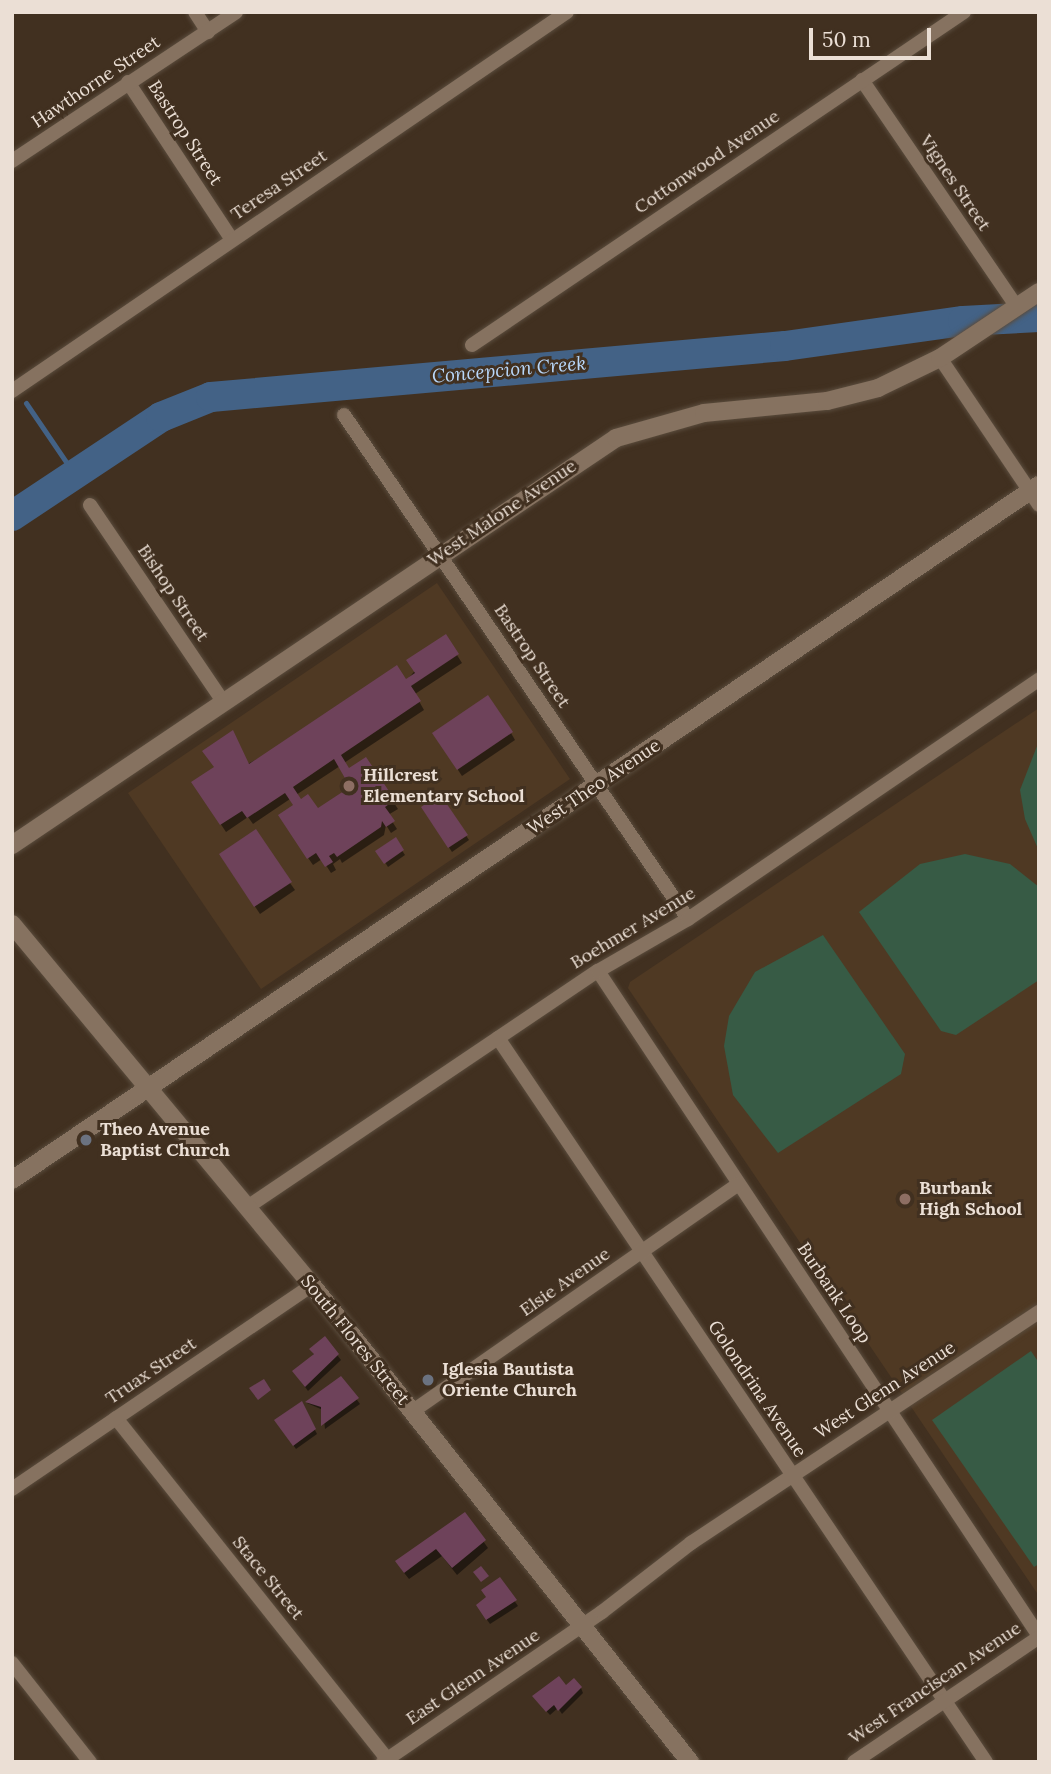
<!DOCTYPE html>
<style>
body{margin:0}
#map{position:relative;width:1051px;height:1774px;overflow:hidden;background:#413020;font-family:Lora,serif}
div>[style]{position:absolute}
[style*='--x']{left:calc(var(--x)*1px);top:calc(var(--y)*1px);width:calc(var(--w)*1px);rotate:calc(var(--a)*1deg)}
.built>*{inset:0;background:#4f3923}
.green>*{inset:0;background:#375b45}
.shadow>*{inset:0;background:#0007}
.stream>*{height:5px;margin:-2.5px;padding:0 2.5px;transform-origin:2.5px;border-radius:2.5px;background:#436286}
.river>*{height:30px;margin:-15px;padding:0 15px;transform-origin:15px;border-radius:15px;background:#436286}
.building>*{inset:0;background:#6e425a}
.roads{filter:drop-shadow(0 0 2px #5a4c3d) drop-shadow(0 0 2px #5a4c3d)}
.street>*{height:14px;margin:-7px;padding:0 7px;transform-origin:7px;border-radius:7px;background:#867260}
.secondary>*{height:18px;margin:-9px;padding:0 9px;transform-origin:9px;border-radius:9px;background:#867260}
.dots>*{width:19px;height:19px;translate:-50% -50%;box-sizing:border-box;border:4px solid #413020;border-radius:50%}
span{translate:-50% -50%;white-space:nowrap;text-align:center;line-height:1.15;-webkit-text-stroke:6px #413020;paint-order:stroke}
.street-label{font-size:18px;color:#ebdfd5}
.poi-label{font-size:18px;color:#ebdfd5;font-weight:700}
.left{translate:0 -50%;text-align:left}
.water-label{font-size:19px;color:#b8d7fa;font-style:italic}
.frame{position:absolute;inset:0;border:14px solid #ebdfd5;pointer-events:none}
.scale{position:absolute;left:809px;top:28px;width:122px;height:32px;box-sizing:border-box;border:4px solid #ebdfd5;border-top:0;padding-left:9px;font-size:21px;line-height:24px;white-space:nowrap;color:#ebdfd5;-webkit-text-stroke:5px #413020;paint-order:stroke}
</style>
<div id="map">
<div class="built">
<i style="clip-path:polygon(437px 583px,570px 779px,261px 989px,128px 793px)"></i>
<i style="clip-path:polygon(1039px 708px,1039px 1596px,628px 988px,630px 982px)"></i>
</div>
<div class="green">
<i style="clip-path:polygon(1039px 741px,1039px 851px,1025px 819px,1020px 790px)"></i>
<i style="clip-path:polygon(965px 854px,1010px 864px,1039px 887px,1039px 980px,956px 1035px,941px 1031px,859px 912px,920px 864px)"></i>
<i style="clip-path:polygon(823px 935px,905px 1054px,901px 1074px,778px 1153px,733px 1095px,724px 1046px,729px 1016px,755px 972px)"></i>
<i style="clip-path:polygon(1031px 1351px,1039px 1363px,1039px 1564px,1034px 1567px,932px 1420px)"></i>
</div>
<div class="shadow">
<i style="clip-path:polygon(evenodd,445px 636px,462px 663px,415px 694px,424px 710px,344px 763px,349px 770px,365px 759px,398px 809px,388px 815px,397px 829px,391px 833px,386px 825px,384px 835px,342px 863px,340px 859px,333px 864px,336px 870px,331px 873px,322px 859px,313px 865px,284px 823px,295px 806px,290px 799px,253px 824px,248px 817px,226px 832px,198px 790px,406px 681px,445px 636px,340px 766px,352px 788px,318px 811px,300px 802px,296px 795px,340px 766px)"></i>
<i style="clip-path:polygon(511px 733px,515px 740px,462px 776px,439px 741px)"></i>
<i style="clip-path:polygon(440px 797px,469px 840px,452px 852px,423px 808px)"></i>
<i style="clip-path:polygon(395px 840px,405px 855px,388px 867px,378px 851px)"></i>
<i style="clip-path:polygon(225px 862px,290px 883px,295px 890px,260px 914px)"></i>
<i style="clip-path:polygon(325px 1339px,341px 1360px,308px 1391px,297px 1376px)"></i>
<i style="clip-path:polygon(341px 1378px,360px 1404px,325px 1429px,323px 1410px,307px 1403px)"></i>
<i style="clip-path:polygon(301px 1403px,317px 1434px,296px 1449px,279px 1425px)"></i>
<i style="clip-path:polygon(464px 1514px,488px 1548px,457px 1575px,442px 1556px,409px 1579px,401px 1569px)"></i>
<i style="clip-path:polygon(499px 1579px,518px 1606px,490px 1624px,480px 1610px)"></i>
<i style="clip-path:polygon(565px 1688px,581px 1688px,583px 1693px,562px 1714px,558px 1708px,550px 1715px,537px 1701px)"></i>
</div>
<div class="stream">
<i style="--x:26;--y:403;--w:87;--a:55.8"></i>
</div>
<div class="river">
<i style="--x:12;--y:516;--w:179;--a:-33.6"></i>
<i style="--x:161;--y:417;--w:54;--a:-21.8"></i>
<i style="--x:211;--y:397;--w:576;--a:-5.08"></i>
<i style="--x:785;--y:346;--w:180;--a:-8"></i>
<i style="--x:963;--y:321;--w:76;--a:-3"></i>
</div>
<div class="building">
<i style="clip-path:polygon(evenodd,446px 634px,459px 654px,411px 686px,421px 701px,341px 755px,349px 768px,366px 757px,395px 800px,385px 807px,395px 821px,386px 827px,382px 821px,381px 827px,337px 857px,334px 853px,329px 856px,333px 862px,325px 867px,316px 853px,307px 859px,278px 815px,293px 805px,285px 793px,247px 818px,242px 811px,220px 825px,191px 782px,214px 767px,202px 751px,233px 730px,249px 764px,397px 665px,406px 679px,415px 673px,406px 660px,446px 634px,334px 759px,350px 787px,318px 808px,308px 794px,301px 799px,293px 787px,334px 759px)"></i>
<i style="clip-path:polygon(488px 695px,513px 732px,457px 770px,432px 733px)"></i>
<i style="clip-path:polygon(440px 794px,468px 835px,448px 848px,421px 807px)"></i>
<i style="clip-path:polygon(256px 829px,292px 882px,254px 907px,219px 854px)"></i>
<i style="clip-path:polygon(396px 837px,404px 850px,384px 864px,375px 851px)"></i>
<i style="clip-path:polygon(325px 1336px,339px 1354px,305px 1387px,292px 1371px,314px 1354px,309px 1349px)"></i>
<i style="clip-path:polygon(341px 1376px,359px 1398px,321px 1426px,321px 1407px,305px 1402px)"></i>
<i style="clip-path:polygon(264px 1379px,271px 1390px,258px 1400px,249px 1388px)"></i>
<i style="clip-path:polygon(302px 1401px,316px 1429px,293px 1446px,274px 1420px)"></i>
<i style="clip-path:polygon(465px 1512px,486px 1540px,452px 1568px,436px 1549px,404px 1573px,395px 1561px)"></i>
<i style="clip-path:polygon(481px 1566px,489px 1576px,481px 1582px,473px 1572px)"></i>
<i style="clip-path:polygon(500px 1577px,517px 1600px,486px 1620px,476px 1605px,486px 1597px,481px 1590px)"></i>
<i style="clip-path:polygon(559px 1676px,566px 1685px,574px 1678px,582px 1687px,558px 1711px,554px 1705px,546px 1712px,532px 1696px)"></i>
</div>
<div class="roads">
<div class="street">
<i style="--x:195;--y:12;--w:24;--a:57"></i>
<i style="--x:862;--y:80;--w:275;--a:55.7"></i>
<i style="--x:128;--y:82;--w:189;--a:56.6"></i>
<i style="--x:12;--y:161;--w:269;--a:-33.6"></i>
<i style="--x:472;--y:345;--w:594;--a:-34.09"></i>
<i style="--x:940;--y:358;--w:177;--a:56"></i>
<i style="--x:12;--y:391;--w:672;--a:-34.33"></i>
<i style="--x:344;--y:415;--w:610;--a:55.68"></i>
<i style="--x:90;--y:505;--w:239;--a:55.9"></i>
<i style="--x:598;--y:971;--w:798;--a:56.45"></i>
<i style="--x:498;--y:1038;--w:873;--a:56.02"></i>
<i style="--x:246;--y:1208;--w:424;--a:-34"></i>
<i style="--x:598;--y:971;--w:104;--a:-30"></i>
<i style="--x:688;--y:919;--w:425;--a:-34.3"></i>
<i style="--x:413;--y:1411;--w:396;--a:-34.9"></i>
<i style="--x:116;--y:1418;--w:440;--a:51.5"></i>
<i style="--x:12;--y:1489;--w:363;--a:-34.2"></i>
<i style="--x:12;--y:1663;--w:126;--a:51.8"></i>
<i style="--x:383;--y:1762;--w:265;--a:-34.4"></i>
<i style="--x:602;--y:1612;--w:113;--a:-37.8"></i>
<i style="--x:691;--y:1543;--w:418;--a:-33.6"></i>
<i style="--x:854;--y:1762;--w:223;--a:-34"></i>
</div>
<div class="secondary">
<i style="--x:12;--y:845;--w:728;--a:-33.97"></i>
<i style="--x:616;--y:438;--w:91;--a:-15.9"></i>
<i style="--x:704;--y:413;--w:124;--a:-5.6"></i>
<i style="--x:827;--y:401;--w:53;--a:-14.3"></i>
<i style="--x:878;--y:388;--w:69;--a:-25.8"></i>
<i style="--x:940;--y:358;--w:119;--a:-33.7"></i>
<i style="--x:12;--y:924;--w:469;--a:50.3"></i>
<i style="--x:312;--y:1285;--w:609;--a:51.6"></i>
<i style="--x:12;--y:1180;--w:1240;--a:-34.09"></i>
</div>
</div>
<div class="dots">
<i style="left:349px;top:786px;background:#8d6e63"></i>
<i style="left:86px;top:1140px;background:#6b7280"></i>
<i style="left:905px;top:1199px;background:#8d6e63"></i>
<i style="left:428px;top:1380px;background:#6b7280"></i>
</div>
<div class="street-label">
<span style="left:96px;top:82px;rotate:-34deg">Hawthorne Street</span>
<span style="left:185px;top:133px;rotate:57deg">Bastrop Street</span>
<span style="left:707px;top:162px;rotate:-34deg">Cottonwood Avenue</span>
<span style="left:955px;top:183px;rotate:56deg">Vignes Street</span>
<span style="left:279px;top:185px;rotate:-34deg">Teresa Street</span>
<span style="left:502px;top:513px;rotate:-34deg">West Malone Avenue</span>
<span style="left:173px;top:593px;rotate:56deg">Bishop Street</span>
<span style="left:532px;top:656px;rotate:56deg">Bastrop Street</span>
<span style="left:594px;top:787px;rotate:-34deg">West Theo Avenue</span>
<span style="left:633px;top:928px;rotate:-31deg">Boehmer Avenue</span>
<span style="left:565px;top:1282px;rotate:-35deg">Elsie Avenue</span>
<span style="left:834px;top:1293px;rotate:56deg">Burbank Loop</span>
<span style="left:355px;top:1340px;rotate:51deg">South Flores Street</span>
<span style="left:151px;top:1371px;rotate:-34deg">Truax Street</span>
<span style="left:757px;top:1389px;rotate:56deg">Golondrina Avenue</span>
<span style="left:885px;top:1390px;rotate:-33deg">West Glenn Avenue</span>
<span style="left:268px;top:1578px;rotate:51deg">Stace Street</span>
<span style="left:473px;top:1677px;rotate:-34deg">East Glenn Avenue</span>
<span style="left:935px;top:1683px;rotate:-34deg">West Franciscan Avenue</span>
</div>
<div class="poi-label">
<span class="left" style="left:363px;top:786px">Hillcrest<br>Elementary School</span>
<span class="left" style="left:100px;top:1140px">Theo Avenue<br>Baptist Church</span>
<span class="left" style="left:919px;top:1199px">Burbank<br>High School</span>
<span class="left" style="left:442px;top:1380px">Iglesia Bautista<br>Oriente Church</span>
</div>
<div class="water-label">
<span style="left:509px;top:370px;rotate:-5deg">Concepcion Creek</span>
</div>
<div class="frame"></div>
<div class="scale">50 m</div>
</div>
